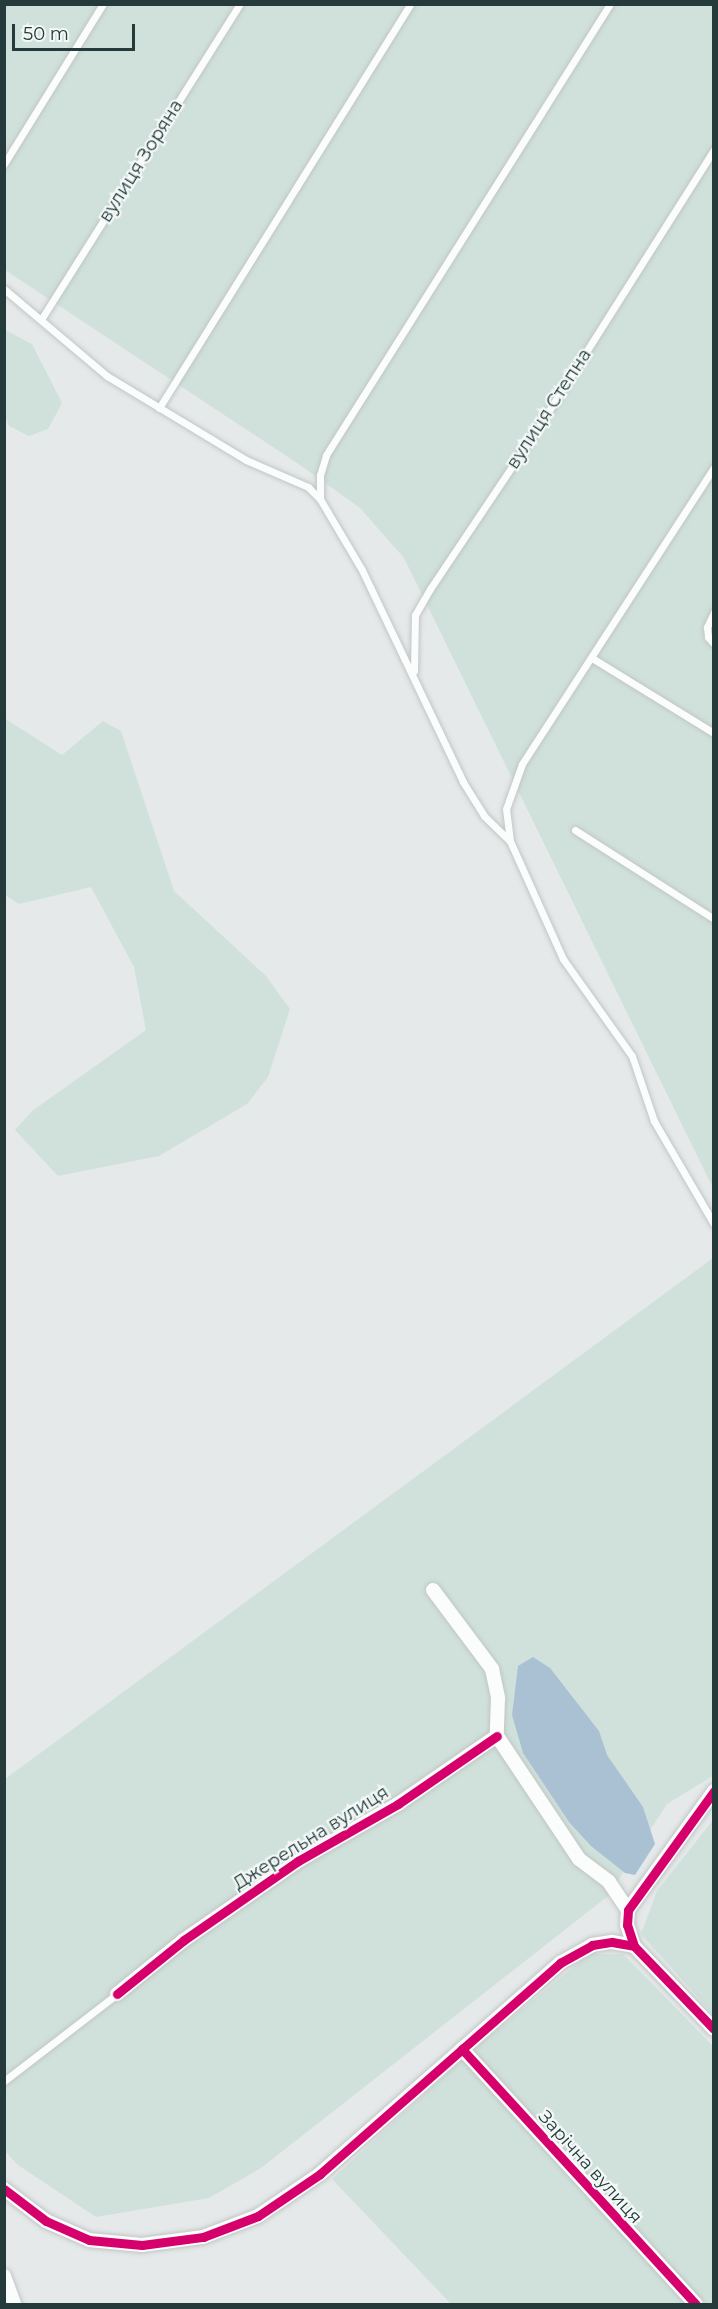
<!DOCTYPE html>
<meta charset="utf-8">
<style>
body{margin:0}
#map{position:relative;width:718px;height:2309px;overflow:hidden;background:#e5e9e9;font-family:Montserrat,sans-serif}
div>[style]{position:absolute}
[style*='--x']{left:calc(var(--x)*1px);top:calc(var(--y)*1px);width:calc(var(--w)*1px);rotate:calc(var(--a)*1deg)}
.green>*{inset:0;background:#d0e1db}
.water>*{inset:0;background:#aac1d4}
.roads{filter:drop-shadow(0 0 2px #c2c6c6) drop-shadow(0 0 2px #c2c6c6)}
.lane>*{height:7px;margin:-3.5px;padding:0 3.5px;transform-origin:3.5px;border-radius:3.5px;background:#fbfcfc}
.street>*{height:14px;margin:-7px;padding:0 7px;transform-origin:7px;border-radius:7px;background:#fbfcfc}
.cycleway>*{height:9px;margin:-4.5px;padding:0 4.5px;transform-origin:4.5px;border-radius:4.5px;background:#d6006c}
span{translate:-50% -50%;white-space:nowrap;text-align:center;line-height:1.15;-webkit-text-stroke:4.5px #f3f8f7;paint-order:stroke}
.street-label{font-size:18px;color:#243a3b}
.frame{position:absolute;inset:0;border:6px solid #243a3b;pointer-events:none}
.scale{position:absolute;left:12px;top:24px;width:123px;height:27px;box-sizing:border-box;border:3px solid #243a3b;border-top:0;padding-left:8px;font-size:18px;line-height:21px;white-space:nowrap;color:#243a3b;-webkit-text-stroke:4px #f3f8f7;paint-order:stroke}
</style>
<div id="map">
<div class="green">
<i style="clip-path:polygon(4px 5px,713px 5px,713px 1188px,404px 558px,360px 508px,300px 465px,5px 270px)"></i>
<i style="clip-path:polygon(5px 330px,32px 344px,62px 403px,48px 429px,29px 436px,9px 426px,5px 416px)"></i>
<i style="clip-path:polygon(4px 718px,62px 755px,103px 721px,121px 731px,174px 891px,266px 976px,290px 1009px,268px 1077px,247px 1104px,159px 1156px,58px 1176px,15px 1130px,32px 1111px,146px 1030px,134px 967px,91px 887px,19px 904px,5px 895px)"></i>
<i style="clip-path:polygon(713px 1258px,713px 1776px,667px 1804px,608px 1896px,261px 2168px,209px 2198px,96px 2217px,18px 2165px,5px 2151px,5px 1779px)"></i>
<i style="clip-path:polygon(713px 1820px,713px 2014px,641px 1934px,657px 1891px)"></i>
<i style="clip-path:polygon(589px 1954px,623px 1954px,713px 2046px,713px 2304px,451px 2304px,332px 2179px,473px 2050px)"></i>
</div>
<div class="water">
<i style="clip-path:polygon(533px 1657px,550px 1668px,599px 1731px,607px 1755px,643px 1807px,655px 1844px,635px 1875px,625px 1873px,591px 1846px,569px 1822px,523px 1753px,512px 1715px,518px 1666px)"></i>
</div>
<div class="roads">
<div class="lane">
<i style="--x:4;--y:164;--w:188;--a:-58.3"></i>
<i style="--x:4;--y:289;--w:135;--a:40.2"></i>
<i style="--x:107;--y:376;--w:162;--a:31.1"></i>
<i style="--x:246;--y:460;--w:68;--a:23.5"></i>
<i style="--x:308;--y:487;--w:17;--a:45"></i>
<i style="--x:320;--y:499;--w:82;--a:59.4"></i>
<i style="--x:362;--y:570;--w:235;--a:64.5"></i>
<i style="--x:463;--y:782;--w:40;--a:58"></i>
<i style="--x:484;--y:816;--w:36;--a:44"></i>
<i style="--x:510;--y:841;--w:129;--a:65.8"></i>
<i style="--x:563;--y:959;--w:119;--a:54.6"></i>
<i style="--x:632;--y:1056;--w:69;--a:71.3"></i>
<i style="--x:654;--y:1121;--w:119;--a:59.8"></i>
<i style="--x:42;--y:318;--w:371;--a:-57.8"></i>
<i style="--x:159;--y:408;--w:476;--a:-58.1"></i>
<i style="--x:320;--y:499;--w:24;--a:-90"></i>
<i style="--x:320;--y:475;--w:21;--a:-73"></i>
<i style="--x:326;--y:455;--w:533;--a:-57.8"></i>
<i style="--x:714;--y:612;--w:17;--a:115"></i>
<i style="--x:707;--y:627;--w:10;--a:84"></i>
<i style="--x:708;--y:637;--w:9;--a:49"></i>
<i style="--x:592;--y:658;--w:143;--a:31.6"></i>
<i style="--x:414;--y:671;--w:56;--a:-89"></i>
<i style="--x:415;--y:615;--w:30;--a:-60"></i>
<i style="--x:430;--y:589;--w:203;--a:-56.2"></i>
<i style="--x:543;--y:420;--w:320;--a:-57.7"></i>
<i style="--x:575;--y:830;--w:165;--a:32.6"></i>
<i style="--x:510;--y:841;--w:32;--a:-97"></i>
<i style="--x:506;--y:809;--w:48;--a:-70.4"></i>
<i style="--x:522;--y:764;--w:354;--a:-57.1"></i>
<i style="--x:4;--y:2081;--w:143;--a:-37.6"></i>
</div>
<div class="street">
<i style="--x:433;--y:1590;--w:99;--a:53.2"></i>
<i style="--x:492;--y:1669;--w:30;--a:78"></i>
<i style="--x:498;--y:1698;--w:38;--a:92"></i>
<i style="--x:497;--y:1736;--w:148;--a:56.3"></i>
<i style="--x:579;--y:1859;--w:38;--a:37"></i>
<i style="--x:609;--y:1882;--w:34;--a:56"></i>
<i style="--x:634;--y:1946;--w:22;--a:-108"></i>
<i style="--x:627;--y:1925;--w:15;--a:-86"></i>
<i style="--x:628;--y:1910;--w:147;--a:-54.1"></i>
<i style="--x:117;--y:1994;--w:86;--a:-38.9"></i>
<i style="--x:184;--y:1940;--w:139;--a:-34.7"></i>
<i style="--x:298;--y:1861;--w:115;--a:-29.7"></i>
<i style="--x:398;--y:1804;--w:120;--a:-34.5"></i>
<i style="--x:462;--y:2049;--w:346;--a:47.5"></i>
<i style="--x:4;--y:2189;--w:53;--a:37.3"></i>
<i style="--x:46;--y:2221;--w:47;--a:23.8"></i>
<i style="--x:89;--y:2240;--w:53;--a:5.4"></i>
<i style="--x:142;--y:2245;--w:62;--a:-7.5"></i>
<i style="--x:203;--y:2237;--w:59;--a:-20.9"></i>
<i style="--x:258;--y:2216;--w:75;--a:-34.1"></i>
<i style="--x:320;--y:2174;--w:320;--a:-41.3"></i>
<i style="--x:560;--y:1963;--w:37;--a:-29"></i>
<i style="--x:592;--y:1945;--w:20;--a:-9"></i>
<i style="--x:612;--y:1942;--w:22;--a:10"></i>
<i style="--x:634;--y:1946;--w:115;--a:46.1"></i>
<i style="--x:4;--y:2276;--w:30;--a:70"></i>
</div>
</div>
<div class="cycleway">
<i style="--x:634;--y:1946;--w:22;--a:-108"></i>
<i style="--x:627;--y:1925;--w:15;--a:-86"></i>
<i style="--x:628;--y:1910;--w:147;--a:-54.1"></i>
<i style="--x:117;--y:1994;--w:86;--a:-38.9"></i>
<i style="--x:184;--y:1940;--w:139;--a:-34.7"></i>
<i style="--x:298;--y:1861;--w:115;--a:-29.7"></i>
<i style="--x:398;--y:1804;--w:120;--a:-34.5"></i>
<i style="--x:462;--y:2049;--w:346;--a:47.5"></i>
<i style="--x:4;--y:2189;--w:53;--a:37.3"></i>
<i style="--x:46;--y:2221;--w:47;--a:23.8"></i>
<i style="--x:89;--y:2240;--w:53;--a:5.4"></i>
<i style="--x:142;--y:2245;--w:62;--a:-7.5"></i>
<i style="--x:203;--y:2237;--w:59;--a:-20.9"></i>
<i style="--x:258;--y:2216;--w:75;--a:-34.1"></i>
<i style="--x:320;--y:2174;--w:320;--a:-41.3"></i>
<i style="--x:560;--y:1963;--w:37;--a:-29"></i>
<i style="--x:592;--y:1945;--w:20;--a:-9"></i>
<i style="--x:612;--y:1942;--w:22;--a:10"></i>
<i style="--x:634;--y:1946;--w:115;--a:46.1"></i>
</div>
<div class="street-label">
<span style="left:141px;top:161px;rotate:-58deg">вулиця Зоряна</span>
<span style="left:549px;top:409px;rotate:-57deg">вулиця Степна</span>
<span style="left:311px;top:1838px;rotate:-32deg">Джерельна вулиця</span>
<span style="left:590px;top:2167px;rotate:48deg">Зарічна вулиця</span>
</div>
<div class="frame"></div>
<div class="scale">50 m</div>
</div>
